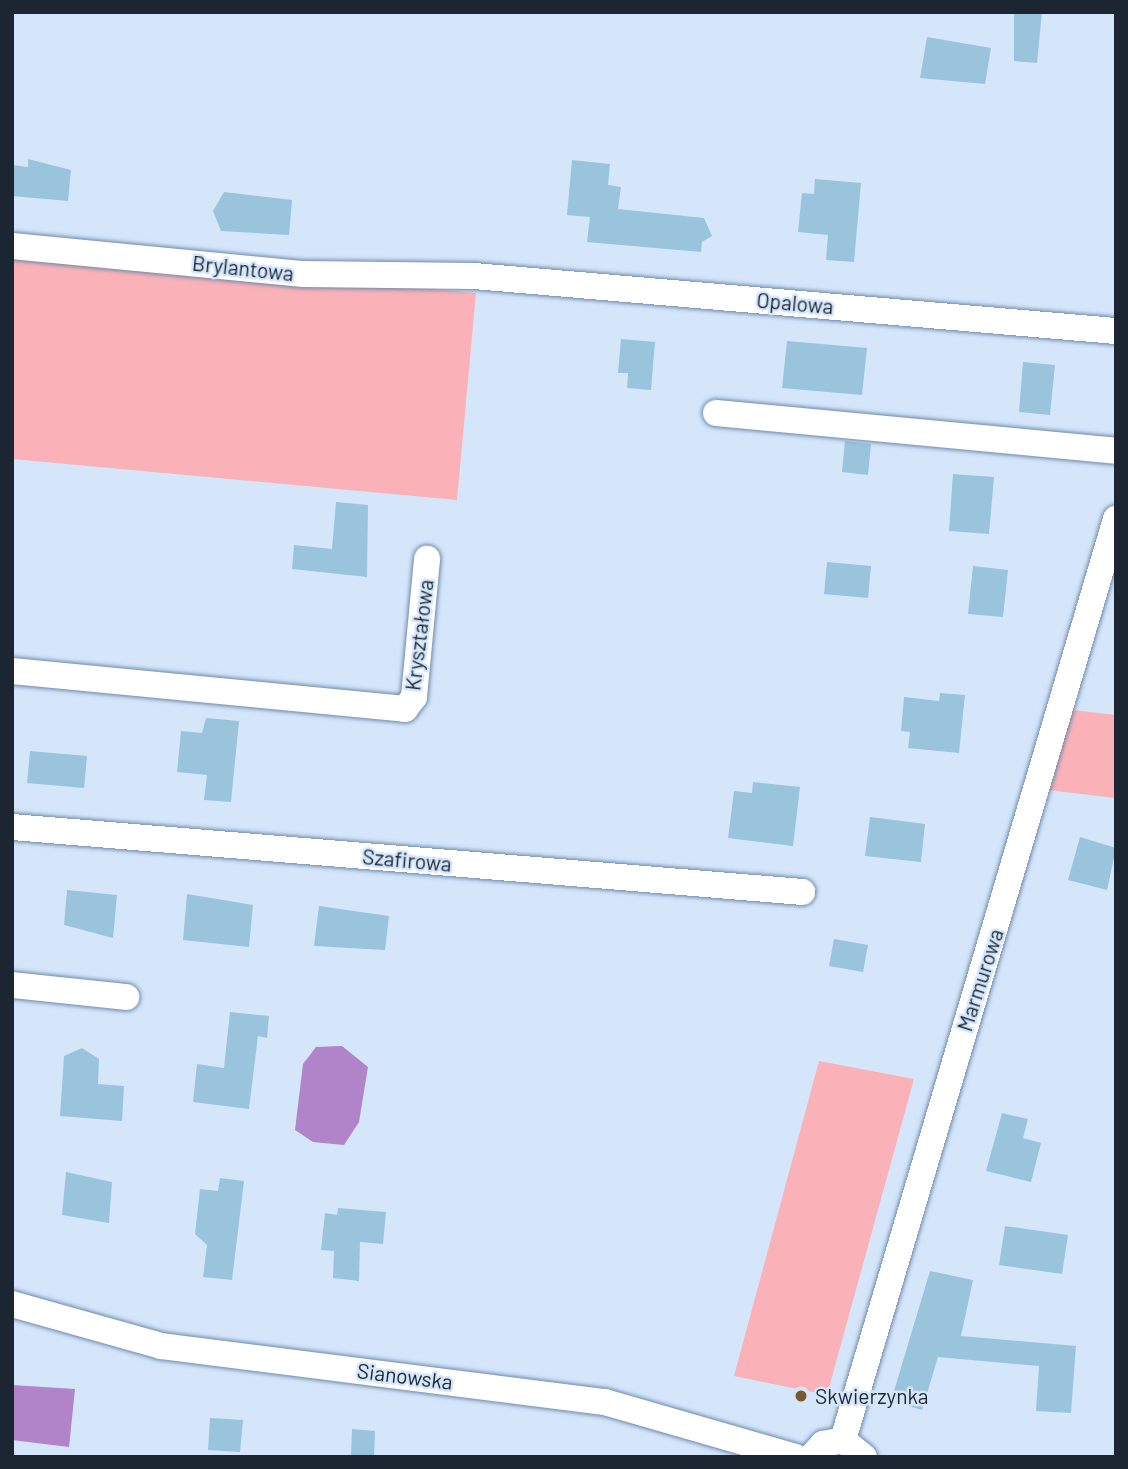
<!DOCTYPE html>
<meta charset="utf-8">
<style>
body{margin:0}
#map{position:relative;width:1128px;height:1469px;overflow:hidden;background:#d5e6fb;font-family:Barlow,sans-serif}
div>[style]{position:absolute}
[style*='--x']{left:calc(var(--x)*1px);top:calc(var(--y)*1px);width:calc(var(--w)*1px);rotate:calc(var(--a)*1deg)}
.green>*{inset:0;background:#fab2b8}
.water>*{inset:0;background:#b183c9}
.building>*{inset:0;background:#99c4dc}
.roads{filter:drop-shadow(0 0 2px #708aaa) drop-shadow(0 0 2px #708aaa)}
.minor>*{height:26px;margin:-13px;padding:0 13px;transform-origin:13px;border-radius:13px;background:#fff}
.dots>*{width:19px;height:19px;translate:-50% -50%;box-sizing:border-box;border:4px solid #d5e6fb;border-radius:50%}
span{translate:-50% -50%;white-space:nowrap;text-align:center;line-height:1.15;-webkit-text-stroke:5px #d5e6fb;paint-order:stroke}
.street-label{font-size:21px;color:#1c2633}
.poi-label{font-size:21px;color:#1c2633}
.left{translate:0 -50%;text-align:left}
.frame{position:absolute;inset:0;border:14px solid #1c2633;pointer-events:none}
</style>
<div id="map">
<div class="green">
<i style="clip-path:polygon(12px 251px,476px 293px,457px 500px,12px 459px)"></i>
<i style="clip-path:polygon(1073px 710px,1116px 715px,1116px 798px,1047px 790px)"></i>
<i style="clip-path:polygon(819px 1061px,914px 1079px,827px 1395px,734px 1376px)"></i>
</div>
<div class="water">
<i style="clip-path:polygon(342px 1046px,368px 1067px,359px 1122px,344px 1145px,313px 1142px,295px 1130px,303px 1064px,316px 1047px)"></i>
<i style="clip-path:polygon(12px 1385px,75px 1389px,69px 1447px,12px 1440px)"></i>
</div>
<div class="building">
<i style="clip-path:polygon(1014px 12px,1042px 12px,1037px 63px,1014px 61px)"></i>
<i style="clip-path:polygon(927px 37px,991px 48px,985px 84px,920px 78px)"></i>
<i style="clip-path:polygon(28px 159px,71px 170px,68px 201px,12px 196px,12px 165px,28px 167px)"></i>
<i style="clip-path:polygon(572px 160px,610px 164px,608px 185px,621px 187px,618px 209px,704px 218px,712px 236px,702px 242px,701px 252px,587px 242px,590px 217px,567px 215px)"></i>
<i style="clip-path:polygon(815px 179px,861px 183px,854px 262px,826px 260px,828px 235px,798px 232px,802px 193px,814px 194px)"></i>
<i style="clip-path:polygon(224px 192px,292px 200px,289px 235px,221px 231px,213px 211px)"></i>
<i style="clip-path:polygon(621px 339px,655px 342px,651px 390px,627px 388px,628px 373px,618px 373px)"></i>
<i style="clip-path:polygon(787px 341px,867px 348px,862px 395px,782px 388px)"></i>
<i style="clip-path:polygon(1023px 362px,1055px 365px,1050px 415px,1019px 412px)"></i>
<i style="clip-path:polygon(845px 441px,871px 444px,868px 475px,842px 472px)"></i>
<i style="clip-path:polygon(953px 474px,994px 477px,989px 534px,949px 531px)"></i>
<i style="clip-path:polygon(336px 502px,368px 505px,367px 577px,292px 569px,294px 545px,332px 549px)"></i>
<i style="clip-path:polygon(827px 562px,871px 566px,868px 598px,824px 594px)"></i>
<i style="clip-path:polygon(973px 566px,1008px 570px,1003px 617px,968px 614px)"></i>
<i style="clip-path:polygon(940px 693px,965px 695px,959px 753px,908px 748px,910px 732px,901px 731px,904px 697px,939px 701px)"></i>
<i style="clip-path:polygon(206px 718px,239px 721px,231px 802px,204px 800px,207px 775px,177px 772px,181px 731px,202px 733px)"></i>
<i style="clip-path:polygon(30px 751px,87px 756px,84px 788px,27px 783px)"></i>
<i style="clip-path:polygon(753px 782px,800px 787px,793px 846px,728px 838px,734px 791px,752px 793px)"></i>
<i style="clip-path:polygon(870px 817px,925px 824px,921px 862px,865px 856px)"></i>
<i style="clip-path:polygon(1080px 837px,1116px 848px,1107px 890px,1068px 880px)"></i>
<i style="clip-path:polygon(67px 890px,117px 895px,113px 938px,64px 925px)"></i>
<i style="clip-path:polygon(187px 894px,253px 905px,249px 947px,183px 940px)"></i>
<i style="clip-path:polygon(319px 906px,389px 916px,385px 950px,314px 946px)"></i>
<i style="clip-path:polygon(834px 939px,868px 945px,863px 972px,829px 966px)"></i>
<i style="clip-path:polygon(230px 1012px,269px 1016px,267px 1038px,258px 1036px,249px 1109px,193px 1102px,197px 1064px,224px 1068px)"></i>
<i style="clip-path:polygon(82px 1048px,99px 1059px,98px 1084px,124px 1086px,122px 1121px,60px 1116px,64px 1056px)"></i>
<i style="clip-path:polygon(1002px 1113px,1028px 1119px,1023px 1138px,1041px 1143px,1031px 1182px,986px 1171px)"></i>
<i style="clip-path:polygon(66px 1172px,112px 1182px,109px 1223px,62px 1215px)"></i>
<i style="clip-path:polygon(220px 1178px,244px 1181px,232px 1280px,203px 1277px,207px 1245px,195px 1234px,200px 1189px,218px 1191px)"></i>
<i style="clip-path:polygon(338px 1208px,386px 1212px,383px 1244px,360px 1242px,359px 1281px,333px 1278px,334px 1251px,321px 1250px,325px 1213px,337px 1215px)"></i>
<i style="clip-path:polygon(1005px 1226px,1068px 1235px,1062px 1274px,999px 1265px)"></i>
<i style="clip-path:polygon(930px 1271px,973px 1280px,961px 1336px,1076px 1346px,1071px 1413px,1036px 1411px,1039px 1366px,938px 1357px,922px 1410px,891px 1401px)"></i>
<i style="clip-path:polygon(210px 1418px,243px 1420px,240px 1452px,208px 1450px)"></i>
<i style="clip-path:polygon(352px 1429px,375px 1431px,374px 1457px,351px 1457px)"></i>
</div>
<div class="roads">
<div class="minor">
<i style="--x:12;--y:246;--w:293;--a:5.5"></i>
<i style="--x:304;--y:274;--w:170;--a:0.7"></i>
<i style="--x:474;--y:276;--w:644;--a:4.9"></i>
<i style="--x:716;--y:413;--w:402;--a:5.4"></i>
<i style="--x:12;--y:671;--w:395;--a:5.5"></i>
<i style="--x:405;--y:709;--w:15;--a:-53"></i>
<i style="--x:414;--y:697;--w:139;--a:-84.6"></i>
<i style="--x:12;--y:827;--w:793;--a:4.7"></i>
<i style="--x:12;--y:985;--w:115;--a:6"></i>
<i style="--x:12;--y:1304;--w:155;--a:15.7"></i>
<i style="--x:161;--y:1346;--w:448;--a:7.2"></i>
<i style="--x:605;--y:1402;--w:198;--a:16.1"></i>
<i style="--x:843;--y:1440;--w:961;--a:-73.49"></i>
<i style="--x:811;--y:1457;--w:18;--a:-47"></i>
<i style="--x:823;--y:1444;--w:20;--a:-11"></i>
<i style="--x:843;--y:1440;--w:27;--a:39"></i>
</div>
</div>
<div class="dots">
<i style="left:801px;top:1396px;background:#78592e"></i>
</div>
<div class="street-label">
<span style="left:243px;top:268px;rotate:6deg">Brylantowa</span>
<span style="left:795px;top:303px;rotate:5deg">Opalowa</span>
<span style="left:419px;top:635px;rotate:-83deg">Kryształowa</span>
<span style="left:407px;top:860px;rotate:5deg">Szafirowa</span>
<span style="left:980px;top:980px;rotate:-72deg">Marmurowa</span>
<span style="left:405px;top:1376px;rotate:7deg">Sianowska</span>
</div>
<div class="poi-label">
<span class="left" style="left:815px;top:1396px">Skwierzynka</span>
</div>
<div class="frame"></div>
</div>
